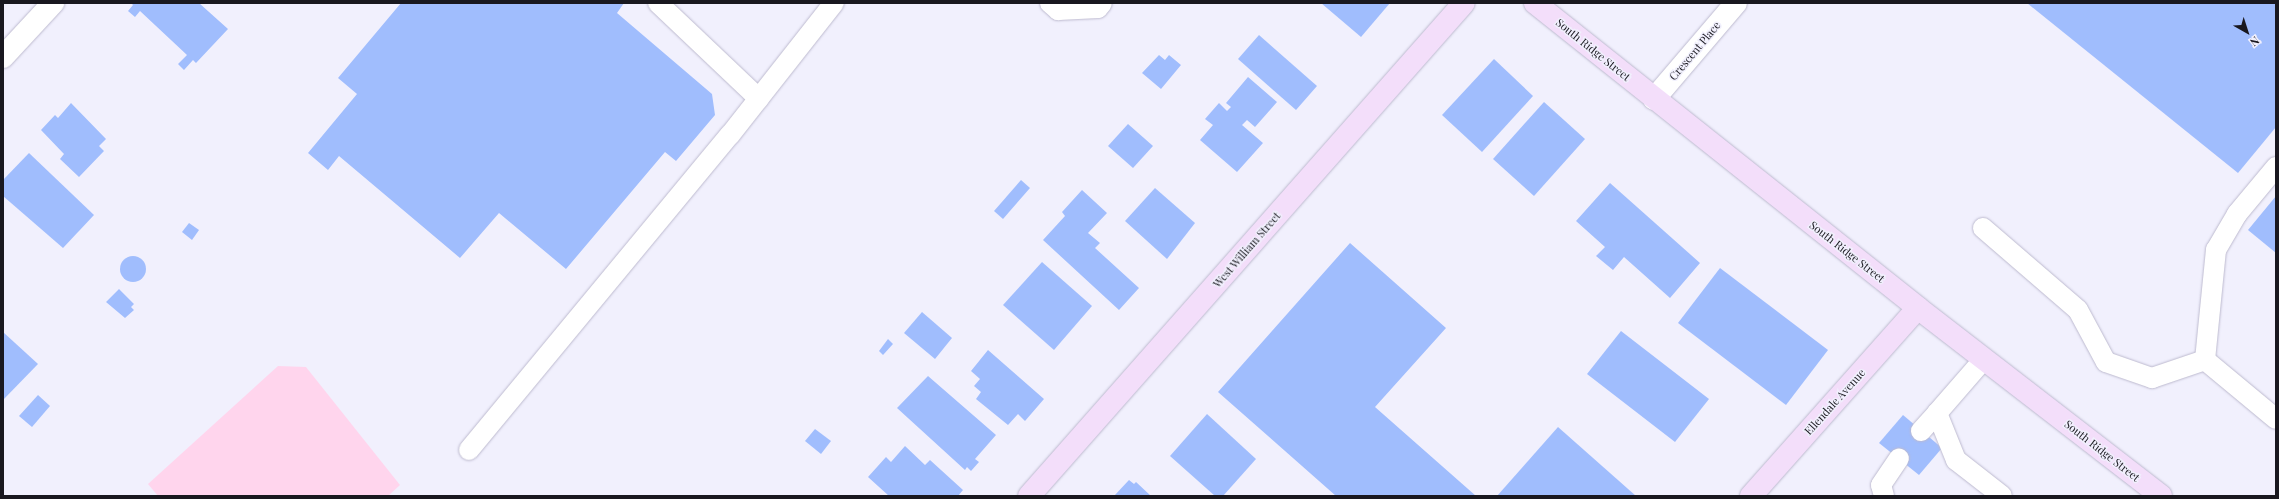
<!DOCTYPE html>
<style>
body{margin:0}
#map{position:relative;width:2279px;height:499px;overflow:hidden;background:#f1f0fd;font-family:"Playfair Display",serif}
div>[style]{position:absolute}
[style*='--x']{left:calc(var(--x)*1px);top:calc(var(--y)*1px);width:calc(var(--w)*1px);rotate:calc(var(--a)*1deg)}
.green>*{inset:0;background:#ffd5ed}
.building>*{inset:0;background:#a0bdfd}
.round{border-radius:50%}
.roads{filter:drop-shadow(0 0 1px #bdbacf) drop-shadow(0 0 1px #bdbacf)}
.lane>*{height:20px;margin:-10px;padding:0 10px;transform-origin:10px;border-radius:10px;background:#fff}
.street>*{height:22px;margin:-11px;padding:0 11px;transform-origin:11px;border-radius:11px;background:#fff}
.secondary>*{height:22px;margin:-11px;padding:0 11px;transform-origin:11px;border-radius:11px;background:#f3defa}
span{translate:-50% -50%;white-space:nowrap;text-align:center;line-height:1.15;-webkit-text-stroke:3px #f1f0fd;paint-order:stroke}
.street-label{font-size:11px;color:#19181f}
.frame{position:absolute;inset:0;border:4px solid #19181f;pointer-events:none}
.north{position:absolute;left:2227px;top:12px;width:40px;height:40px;-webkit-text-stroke:3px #f1f0fd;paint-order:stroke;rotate:141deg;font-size:11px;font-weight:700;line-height:16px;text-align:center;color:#19181f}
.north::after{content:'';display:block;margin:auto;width:14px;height:18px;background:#19181f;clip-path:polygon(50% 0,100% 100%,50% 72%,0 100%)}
</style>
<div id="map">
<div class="green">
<i style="clip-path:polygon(278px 366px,306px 367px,400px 485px,388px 496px,158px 496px,148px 484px)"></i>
</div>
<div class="building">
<i style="clip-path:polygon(131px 3px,199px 3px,228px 29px,196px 63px,193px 60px,184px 70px,178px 64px,187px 55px,140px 11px,135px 17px,128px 11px,133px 5px)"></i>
<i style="clip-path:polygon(401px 3px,624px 3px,617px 13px,712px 94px,715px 115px,676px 161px,665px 152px,566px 269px,499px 213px,460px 258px,339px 156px,328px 170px,308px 153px,357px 94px,338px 78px)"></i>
<i style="clip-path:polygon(1321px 3px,1390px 3px,1361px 37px)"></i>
<i style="clip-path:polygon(2027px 3px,2276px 3px,2276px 127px,2238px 173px)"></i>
<i style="clip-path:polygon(1259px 35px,1317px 86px,1296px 110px,1238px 59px)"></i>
<i style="clip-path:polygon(1159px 55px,1165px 60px,1169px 55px,1181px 65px,1161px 89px,1142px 73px)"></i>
<i style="clip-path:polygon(1494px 59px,1533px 96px,1482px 152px,1442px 115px)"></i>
<i style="clip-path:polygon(1248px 77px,1277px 102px,1255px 127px,1247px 120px,1242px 125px,1263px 143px,1237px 172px,1200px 140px,1213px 125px,1205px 119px,1219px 103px,1227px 111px,1231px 107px,1226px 103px)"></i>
<i style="clip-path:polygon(1544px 102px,1585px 139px,1534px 196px,1493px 159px)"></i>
<i style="clip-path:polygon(71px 103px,106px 139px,99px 146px,104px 151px,79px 177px,60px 159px,64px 154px,41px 130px,55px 115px,58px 118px)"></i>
<i style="clip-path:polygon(1128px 124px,1153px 146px,1133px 168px,1108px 146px)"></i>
<i style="clip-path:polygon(29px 153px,94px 215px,63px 248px,3px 196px,3px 180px)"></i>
<i style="clip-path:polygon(1021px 180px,1030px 188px,1003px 219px,994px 211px)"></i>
<i style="clip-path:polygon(1610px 183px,1700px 263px,1670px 298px,1624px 257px,1613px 270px,1596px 256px,1605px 247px,1576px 221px)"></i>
<i style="clip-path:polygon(1155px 188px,1195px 223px,1167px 259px,1125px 221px)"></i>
<i style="clip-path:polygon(1082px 190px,1107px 213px,1088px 233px,1100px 243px,1095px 248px,1139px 288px,1119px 310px,1043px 240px,1065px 216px,1062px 212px)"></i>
<i style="clip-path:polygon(2276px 196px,2276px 253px,2248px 230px)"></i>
<i style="clip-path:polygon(189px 223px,199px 230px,192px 240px,182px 232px)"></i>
<i style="clip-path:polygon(1350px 243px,1446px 328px,1375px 407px,1476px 496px,1336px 496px,1218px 392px)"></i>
<i class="round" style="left:120px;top:256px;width:26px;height:26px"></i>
<i style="clip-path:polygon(1042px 262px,1092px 306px,1054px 350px,1003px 305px)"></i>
<i style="clip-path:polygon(1720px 268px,1828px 350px,1786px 405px,1678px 323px)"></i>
<i style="clip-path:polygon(119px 289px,134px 304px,131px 307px,134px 310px,125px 318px,106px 302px)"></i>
<i style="clip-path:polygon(922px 312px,952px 338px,935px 359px,904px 333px)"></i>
<i style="clip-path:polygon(1621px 331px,1709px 399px,1675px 442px,1587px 374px)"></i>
<i style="clip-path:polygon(3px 332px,38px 364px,3px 400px)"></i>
<i style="clip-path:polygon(888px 339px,893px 344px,883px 355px,879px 351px)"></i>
<i style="clip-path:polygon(988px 350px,1044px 399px,1025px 421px,1018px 414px,1008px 425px,976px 399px,981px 392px,974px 386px,980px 379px,971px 371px)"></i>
<i style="clip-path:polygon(928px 376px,996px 435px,975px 459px,979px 462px,971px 471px,967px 467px,965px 470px,897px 408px)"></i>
<i style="clip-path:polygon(38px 395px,50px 406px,32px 427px,19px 416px)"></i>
<i style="clip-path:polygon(1207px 414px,1256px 459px,1223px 496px,1215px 496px,1170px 456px)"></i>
<i style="clip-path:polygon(1903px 415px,1942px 448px,1919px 475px,1879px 443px)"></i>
<i style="clip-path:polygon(1558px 427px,1636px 496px,1497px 496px)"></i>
<i style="clip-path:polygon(815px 429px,831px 441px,821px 454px,805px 441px)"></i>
<i style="clip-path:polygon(905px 446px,925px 465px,930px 460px,963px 490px,958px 496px,889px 496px,868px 477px,886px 457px,891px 462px)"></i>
<i style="clip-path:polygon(1129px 480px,1134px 484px,1136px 482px,1151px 496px,1114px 496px)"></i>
</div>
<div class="roads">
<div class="lane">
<i style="--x:658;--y:3;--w:139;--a:43.5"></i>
<i style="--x:1050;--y:3;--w:11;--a:41"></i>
<i style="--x:1058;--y:10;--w:40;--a:-2.9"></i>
<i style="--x:1098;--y:8;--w:6;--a:-51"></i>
<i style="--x:1983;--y:228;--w:125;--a:40.8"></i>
<i style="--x:2078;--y:310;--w:59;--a:61.7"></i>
<i style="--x:2106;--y:362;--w:49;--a:19.2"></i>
<i style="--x:2152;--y:378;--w:56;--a:-18.8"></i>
<i style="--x:2205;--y:360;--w:92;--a:39.7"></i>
<i style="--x:1984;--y:359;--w:72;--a:131"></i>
<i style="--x:1937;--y:413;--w:51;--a:68"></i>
<i style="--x:1956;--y:460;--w:58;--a:38"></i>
<i style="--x:2205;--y:360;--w:111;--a:-84.3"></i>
<i style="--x:2216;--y:250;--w:42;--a:-59.7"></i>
<i style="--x:2237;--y:214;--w:61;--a:-50.3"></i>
<i style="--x:1921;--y:431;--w:24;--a:-48"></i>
<i style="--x:469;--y:450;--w:409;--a:-50.4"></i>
<i style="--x:730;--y:135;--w:168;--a:-51.8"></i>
<i style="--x:1884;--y:496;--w:11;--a:-105"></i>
<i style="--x:1881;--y:485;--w:32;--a:-56"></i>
</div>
<div class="street">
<i style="--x:3;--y:57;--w:74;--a:-47.2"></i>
<i style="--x:1654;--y:99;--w:126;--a:-49.5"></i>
</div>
<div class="secondary">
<i style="--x:1535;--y:3;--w:490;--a:38.5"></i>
<i style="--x:1918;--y:308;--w:307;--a:37.7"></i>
<i style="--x:1029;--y:496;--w:657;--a:-48.58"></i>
<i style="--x:1751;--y:496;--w:251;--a:-48.4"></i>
</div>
</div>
<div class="street-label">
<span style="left:1593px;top:50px;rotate:39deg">South Ridge Street</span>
<span style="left:1695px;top:51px;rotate:-50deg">Crescent Place</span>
<span style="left:1247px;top:250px;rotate:-49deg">West William Street</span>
<span style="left:1847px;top:252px;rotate:38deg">South Ridge Street</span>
<span style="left:1835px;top:402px;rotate:-48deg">Ellendale Avenue</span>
<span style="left:2102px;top:451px;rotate:38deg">South Ridge Street</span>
</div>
<div class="frame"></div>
<div class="north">N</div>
</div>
